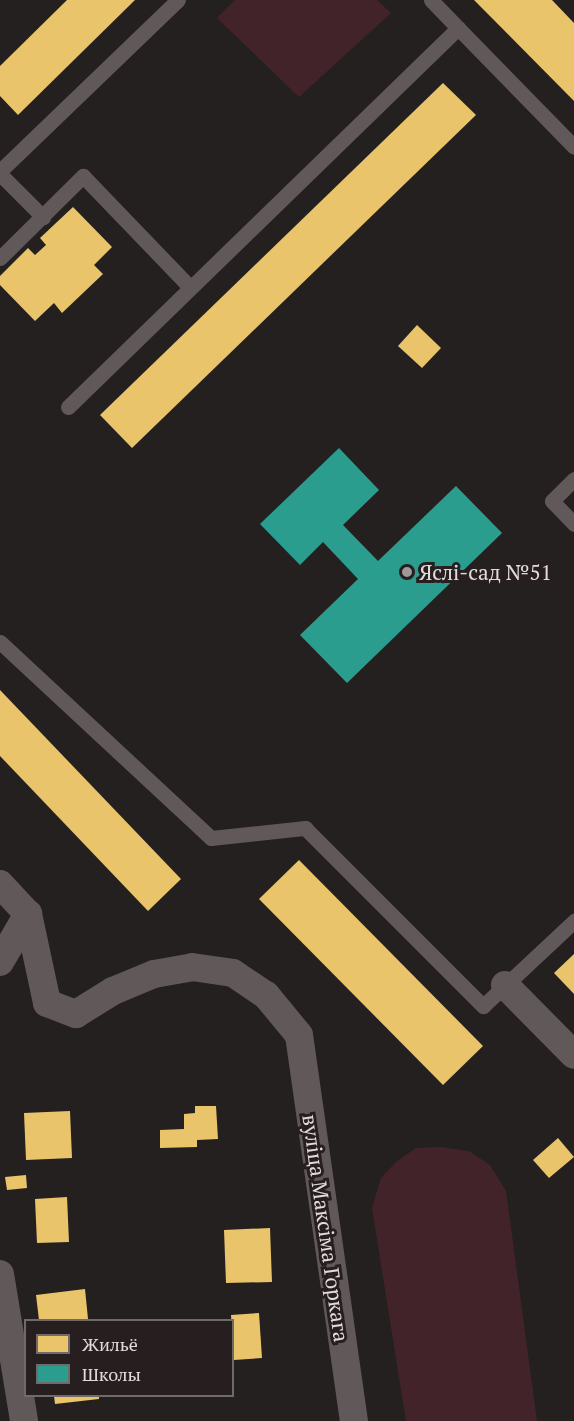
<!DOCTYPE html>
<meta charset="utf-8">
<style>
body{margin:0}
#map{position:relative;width:574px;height:1421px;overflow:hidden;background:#252020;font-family:"PT Serif",serif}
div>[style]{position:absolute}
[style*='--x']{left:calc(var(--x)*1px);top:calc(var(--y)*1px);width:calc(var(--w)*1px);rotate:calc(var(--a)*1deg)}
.green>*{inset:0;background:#422329}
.homes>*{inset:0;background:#e9c46a}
.schools>*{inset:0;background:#2a9d8f}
.lane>*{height:15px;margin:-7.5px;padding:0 7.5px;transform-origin:7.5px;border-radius:7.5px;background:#61585a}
.street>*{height:28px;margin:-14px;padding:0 14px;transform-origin:14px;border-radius:14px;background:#61585a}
.dots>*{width:16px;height:16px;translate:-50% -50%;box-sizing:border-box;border:3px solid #271e1f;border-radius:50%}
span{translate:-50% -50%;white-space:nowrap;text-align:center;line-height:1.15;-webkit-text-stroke:6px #271e1f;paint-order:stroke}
.poi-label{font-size:21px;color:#e1dbdc}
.left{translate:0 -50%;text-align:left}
.street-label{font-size:21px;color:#e1dbdc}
.legend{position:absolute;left:24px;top:1319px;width:210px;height:78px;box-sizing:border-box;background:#271e1f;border:2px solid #716a6b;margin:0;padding:8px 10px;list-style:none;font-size:18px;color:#e1dbdc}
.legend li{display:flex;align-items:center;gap:12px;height:30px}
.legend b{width:30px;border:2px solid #716a6b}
</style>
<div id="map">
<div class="green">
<i style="clip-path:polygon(235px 0,377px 0,391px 13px,299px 97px,217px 18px)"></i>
<i style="clip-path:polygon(440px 1147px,469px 1151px,490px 1165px,506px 1191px,537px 1421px,406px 1421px,372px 1208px,381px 1178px,396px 1162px,416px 1148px)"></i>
</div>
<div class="homes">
<i style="clip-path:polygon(67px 0,135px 0,18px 115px,0 96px,0 66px)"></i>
<i style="clip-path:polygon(474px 0,552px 0,574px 23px,574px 101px)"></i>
<i style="clip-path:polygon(443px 83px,476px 115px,132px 448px,100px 415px)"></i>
<i style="clip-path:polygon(73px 207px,112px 247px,94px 265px,103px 274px,62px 313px,54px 303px,35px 321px,0 285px,0 276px,28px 248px,35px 255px,46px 245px,40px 238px)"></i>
<i style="clip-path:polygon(417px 325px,441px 348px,422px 368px,398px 346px)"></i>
<i style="clip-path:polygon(0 690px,181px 879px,148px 911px,0 756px)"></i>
<i style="clip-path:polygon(299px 860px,483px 1046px,443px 1085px,259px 899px)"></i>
<i style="clip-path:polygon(574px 954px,574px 994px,554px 973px)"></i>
<i style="clip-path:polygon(195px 1106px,216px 1106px,218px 1139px,197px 1140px,197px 1147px,160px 1148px,160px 1130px,184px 1129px,184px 1114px,195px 1113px)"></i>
<i style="clip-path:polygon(70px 1111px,72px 1158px,26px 1160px,24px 1113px)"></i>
<i style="clip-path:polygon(558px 1138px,574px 1157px,549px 1178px,533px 1160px)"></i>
<i style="clip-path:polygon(26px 1175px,27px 1188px,7px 1190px,5px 1177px)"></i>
<i style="clip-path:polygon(67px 1197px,69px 1242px,37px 1243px,35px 1199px)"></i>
<i style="clip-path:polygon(270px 1228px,272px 1282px,226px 1283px,224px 1230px)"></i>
<i style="clip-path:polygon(85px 1289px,88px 1319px,39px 1320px,36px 1295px)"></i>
<i style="clip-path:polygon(259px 1313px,262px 1358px,234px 1360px,231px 1315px)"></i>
<i style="clip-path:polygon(54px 1396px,99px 1396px,99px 1399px,55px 1404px)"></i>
</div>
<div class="schools">
<i style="clip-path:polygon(339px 448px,379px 490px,343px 525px,378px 561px,456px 486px,502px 533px,347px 683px,300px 635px,358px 579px,323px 542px,300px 565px,260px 524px)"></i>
</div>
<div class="lane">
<i style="--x:431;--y:0;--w:39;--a:46"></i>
<i style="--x:0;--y:171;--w:247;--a:-43.9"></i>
<i style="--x:0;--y:174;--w:61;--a:45"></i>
<i style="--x:0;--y:258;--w:117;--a:-44.7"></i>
<i style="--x:83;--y:176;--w:154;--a:46.1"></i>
<i style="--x:68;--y:407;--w:544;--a:-44.18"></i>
<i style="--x:458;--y:28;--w:166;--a:45.7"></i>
<i style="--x:574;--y:479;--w:31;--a:135"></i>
<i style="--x:552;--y:501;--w:32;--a:46"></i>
<i style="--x:0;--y:642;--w:288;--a:42.9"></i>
<i style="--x:211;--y:838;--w:95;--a:-6.1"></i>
<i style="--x:305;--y:828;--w:252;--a:45"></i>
<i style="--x:483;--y:1006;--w:125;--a:-43"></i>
</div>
<div class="street">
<i style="--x:0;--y:884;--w:41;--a:47"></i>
<i style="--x:28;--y:914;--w:91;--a:77.9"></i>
<i style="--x:47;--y:1003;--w:31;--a:21"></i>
<i style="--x:76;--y:1014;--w:44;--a:-31.9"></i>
<i style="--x:113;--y:991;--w:44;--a:-22.5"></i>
<i style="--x:154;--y:974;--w:39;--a:-10"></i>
<i style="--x:192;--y:967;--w:41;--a:8.3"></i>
<i style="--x:233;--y:973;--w:40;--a:34"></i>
<i style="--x:266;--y:995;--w:52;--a:50.5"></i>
<i style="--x:299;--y:1035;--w:390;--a:81.9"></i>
<i style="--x:0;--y:962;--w:56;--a:-59.7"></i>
<i style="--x:505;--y:985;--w:98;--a:45.4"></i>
<i style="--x:0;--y:1274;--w:149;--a:80.7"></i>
</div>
<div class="dots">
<i style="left:407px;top:572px;background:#9f9a9a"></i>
</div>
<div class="poi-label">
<span class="left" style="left:419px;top:572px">Яслі-сад №51</span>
</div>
<div class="street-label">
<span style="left:326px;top:1228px;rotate:82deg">вуліца Максіма Горкага</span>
</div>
<ul class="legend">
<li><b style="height:16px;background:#e9c46a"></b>Жильё</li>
<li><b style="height:16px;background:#2a9d8f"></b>Школы</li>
</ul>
</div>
